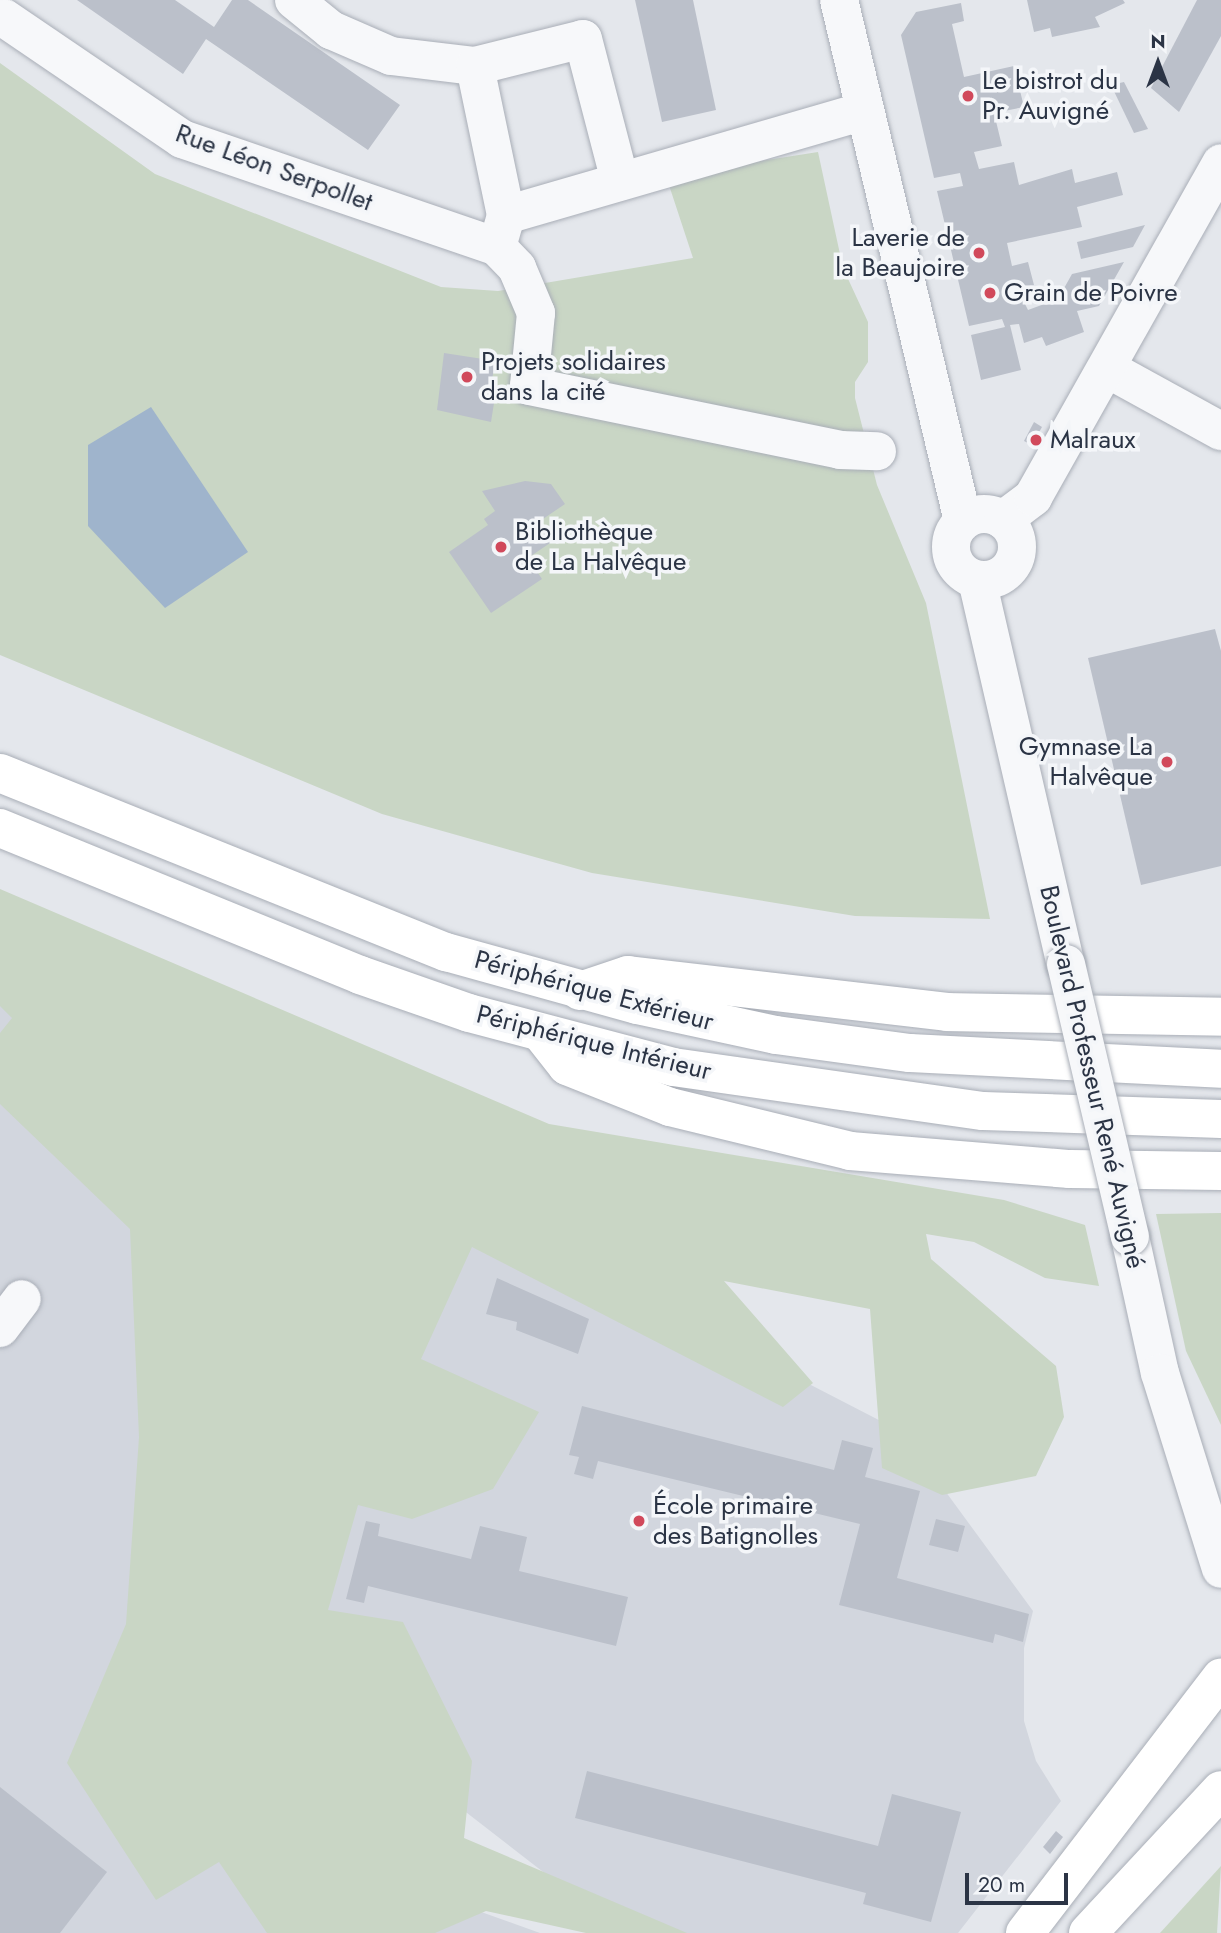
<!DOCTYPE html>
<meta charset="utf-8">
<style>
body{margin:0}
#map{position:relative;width:1221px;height:1933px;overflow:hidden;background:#e4e7ec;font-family:Jost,sans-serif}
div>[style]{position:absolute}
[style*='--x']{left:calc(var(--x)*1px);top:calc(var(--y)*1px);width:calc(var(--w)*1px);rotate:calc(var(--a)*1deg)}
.built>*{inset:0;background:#d2d6de}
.green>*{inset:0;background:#c9d6c5}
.water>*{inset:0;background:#9fb4cc}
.building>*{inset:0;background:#bbc0ca}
.roads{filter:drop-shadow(0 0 2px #a9aeb7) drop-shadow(0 0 2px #a9aeb7)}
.minor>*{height:38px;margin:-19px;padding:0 19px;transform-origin:19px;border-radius:19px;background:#f7f8fa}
.minor>.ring{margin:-19px;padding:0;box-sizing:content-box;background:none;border:38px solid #f7f8fa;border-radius:50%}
.major>*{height:38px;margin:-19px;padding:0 19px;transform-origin:19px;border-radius:19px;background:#fff}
.highway>*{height:38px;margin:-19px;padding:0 19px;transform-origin:19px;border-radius:19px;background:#fff}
.bridges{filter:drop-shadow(0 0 2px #a9aeb7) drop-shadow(0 0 2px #a9aeb7)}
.minor-bridge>*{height:38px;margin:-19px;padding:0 19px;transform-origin:19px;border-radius:19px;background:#f7f8fa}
.dots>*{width:19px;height:19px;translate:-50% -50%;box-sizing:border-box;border:4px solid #f4f6f9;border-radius:50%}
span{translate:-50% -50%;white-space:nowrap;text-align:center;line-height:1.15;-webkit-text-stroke:7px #f4f6f9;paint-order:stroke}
.poi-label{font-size:26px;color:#2b3445}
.left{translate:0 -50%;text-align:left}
.right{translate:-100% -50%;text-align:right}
.street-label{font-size:26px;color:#2b3445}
.north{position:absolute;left:1123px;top:28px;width:70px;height:70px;-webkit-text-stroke:5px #f4f6f9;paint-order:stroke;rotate:0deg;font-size:19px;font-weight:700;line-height:28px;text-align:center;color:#2b3445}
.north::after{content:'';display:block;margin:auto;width:24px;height:32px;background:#2b3445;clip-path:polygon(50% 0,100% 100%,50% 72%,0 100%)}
.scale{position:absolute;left:965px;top:1873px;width:103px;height:32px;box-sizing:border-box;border:4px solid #2b3445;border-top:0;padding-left:9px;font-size:21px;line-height:24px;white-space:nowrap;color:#2b3445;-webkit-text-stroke:5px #f4f6f9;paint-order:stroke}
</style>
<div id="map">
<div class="built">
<i style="clip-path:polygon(0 967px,902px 1432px,1033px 1611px,1024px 1648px,1024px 1721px,1036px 1761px,1061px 1801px,958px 1933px,622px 1933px,249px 1644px,170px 1801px,540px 1933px,0 1933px)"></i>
</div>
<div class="green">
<i style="clip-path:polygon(0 63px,155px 174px,441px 287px,498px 291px,693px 258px,666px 176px,818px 152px,843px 268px,868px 322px,868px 362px,855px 382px,855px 398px,877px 485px,926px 603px,990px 919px,855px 916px,592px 873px,382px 814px,0 655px)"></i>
<i style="clip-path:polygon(0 889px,549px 1124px,1004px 1200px,1085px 1225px,1099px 1286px,1045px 1278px,974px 1242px,926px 1234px,931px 1259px,1056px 1366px,1064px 1417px,1036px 1476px,942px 1495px,882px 1468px,870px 1309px,724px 1281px,813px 1383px,783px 1407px,472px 1247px,421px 1359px,539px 1412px,493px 1489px,412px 1519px,358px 1505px,328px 1610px,403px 1622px,472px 1761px,464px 1838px,687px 1933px,586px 1933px,486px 1911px,435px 1933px,267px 1933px,219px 1862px,156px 1900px,67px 1763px,126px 1624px,139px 1437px,130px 1229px,0 1104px,0 1033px,12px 1018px,0 1006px)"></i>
<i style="clip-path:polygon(1221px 1213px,1221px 1425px,1186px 1351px,1156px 1214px)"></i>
<i style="clip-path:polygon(1221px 1866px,1217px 1933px,1160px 1933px)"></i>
</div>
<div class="water">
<i style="clip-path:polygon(151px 407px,248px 552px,165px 608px,88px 526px,88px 445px)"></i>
</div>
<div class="building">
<i style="clip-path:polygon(77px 0,175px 0,214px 27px,232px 0,248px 0,400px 105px,368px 150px,206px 39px,183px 74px)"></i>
<i style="clip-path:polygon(635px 0,693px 0,716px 110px,662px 122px)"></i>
<i style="clip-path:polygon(1027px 0,1123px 0,1125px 3px,1095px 17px,1100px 27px,1052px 37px,1050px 28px,1034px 32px)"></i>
<i style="clip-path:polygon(1197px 0,1221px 0,1221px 36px,1179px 112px,1151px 88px)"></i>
<i style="clip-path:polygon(961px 3px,964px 21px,952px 24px,964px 77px,1014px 66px,1024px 107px,994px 113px,1002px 146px,974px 152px,979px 169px,1014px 162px,1019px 185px,1072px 169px,1075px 183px,1117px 172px,1123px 195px,1077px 207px,1082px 227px,1007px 243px,1012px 266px,1028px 262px,1034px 285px,1017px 288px,1028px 310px,1058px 299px,1072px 274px,1124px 262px,1099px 306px,1077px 311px,1084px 332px,1046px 346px,1042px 337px,1024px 343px,1019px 324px,1010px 325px,1021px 370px,981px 380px,971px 335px,1005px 327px,1002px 319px,969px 326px,937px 191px,963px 186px,960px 173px,934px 178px,901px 35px,916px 12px)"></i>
<i style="clip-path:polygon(1124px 82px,1148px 129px,1134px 133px,1111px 85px)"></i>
<i style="clip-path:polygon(1145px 225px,1133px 247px,1081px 259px,1077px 242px)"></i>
<i style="clip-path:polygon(444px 353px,496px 361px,488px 396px,495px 397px,491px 422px,437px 410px)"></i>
<i style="clip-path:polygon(1034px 422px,1042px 427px,1032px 445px,1024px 441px)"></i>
<i style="clip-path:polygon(525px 481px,551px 484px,565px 504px,540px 521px,553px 541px,528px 558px,542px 579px,491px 613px,449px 552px,488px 525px,484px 519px,495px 511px,482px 491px)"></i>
<i style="clip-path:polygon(1215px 629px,1221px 651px,1221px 866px,1141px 885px,1088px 658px)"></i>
<i style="clip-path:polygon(497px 1278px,589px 1319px,578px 1354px,516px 1330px,517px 1322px,486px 1314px)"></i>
<i style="clip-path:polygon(582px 1406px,834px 1470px,842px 1440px,873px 1448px,865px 1477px,920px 1491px,897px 1578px,1029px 1614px,1023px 1642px,995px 1634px,993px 1643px,839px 1605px,860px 1524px,598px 1461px,593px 1479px,574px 1474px,579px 1457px,569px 1455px)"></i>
<i style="clip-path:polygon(936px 1519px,965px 1526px,958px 1552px,929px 1545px)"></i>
<i style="clip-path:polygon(366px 1521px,380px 1524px,378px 1536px,471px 1559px,480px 1526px,527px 1537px,519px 1571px,628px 1597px,616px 1646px,368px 1586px,364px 1603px,346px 1599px)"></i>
<i style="clip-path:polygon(587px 1771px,878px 1846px,892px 1794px,961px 1812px,931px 1922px,863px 1904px,866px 1893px,575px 1818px)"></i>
<i style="clip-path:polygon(0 1787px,107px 1872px,60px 1933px,0 1933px)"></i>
<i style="clip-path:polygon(1056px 1831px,1063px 1837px,1050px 1854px,1043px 1847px)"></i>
</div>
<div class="roads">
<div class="minor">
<i style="--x:294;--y:0;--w:48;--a:39"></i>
<i style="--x:331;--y:30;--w:65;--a:23.4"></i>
<i style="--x:391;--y:56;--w:85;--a:6.8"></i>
<i style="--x:839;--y:0;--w:536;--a:76.61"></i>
<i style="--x:4;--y:18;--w:215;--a:34.2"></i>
<i style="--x:182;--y:139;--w:333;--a:18.9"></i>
<i style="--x:497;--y:247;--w:33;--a:-74"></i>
<i style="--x:506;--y:215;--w:152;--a:-101.8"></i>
<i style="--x:475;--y:66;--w:111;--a:-14"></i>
<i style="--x:583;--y:39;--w:147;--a:75.4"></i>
<i style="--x:506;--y:215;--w:374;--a:-16.2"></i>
<i style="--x:497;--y:247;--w:29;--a:46"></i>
<i style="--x:517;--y:268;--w:49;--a:67.1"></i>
<i style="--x:536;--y:313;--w:73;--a:95.5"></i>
<i style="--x:529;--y:386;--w:318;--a:11.6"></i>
<i style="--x:840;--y:450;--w:37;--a:2"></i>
<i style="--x:1108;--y:369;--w:129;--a:28.8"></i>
<i class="ring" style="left:951px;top:514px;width:28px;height:28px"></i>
<i style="--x:1003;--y:520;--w:38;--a:-37"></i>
<i style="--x:1033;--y:497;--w:383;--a:-60.6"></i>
<i style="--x:977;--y:580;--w:394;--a:77"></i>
<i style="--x:1130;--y:1237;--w:139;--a:77.6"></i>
<i style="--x:1160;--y:1373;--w:205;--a:72.7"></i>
<i style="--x:0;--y:1328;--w:36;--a:-53"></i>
</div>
<div class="major">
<i style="--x:1025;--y:1933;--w:322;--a:-52.5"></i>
<i style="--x:1088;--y:1933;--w:195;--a:-47.1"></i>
</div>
<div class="highway">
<i style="--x:0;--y:773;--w:481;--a:21.9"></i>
<i style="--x:446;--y:952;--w:198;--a:15.5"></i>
<i style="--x:637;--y:1005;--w:142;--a:12.2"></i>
<i style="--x:776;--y:1035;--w:135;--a:7.7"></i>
<i style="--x:910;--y:1053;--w:311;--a:2.9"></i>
<i style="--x:0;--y:828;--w:389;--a:22.2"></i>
<i style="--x:360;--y:975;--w:115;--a:19.2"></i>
<i style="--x:469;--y:1013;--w:211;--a:14.8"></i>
<i style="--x:673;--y:1067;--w:313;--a:8.1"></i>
<i style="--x:983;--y:1111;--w:238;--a:1.9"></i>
<i style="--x:580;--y:991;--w:51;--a:-18.4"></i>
<i style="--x:628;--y:975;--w:321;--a:6.6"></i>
<i style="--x:947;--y:1012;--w:274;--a:1"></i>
<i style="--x:541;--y:1033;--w:42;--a:51.8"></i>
<i style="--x:567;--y:1066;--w:111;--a:21.7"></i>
<i style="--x:670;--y:1107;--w:185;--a:13.7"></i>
<i style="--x:850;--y:1151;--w:221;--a:4.7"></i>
<i style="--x:1070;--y:1169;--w:151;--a:0.8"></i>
</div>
</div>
<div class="bridges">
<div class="minor-bridge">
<i style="--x:1066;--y:964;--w:280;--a:76.8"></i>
</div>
</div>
<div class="dots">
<i style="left:968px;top:96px;background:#d1495b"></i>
<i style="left:979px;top:253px;background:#d1495b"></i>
<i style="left:990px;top:293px;background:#d1495b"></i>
<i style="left:467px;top:377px;background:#d1495b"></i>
<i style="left:1036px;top:440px;background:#d1495b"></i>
<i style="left:501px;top:547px;background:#d1495b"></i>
<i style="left:1167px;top:762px;background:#d1495b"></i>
<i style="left:639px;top:1521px;background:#d1495b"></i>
</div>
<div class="poi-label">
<span class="left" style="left:982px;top:96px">Le bistrot du<br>Pr. Auvigné</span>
<span class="right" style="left:965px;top:253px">Laverie de<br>la Beaujoire</span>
<span class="left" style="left:1004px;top:293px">Grain de Poivre</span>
<span class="left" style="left:481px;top:377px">Projets solidaires<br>dans la cité</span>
<span class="left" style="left:1050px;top:440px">Malraux</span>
<span class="left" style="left:515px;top:547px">Bibliothèque<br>de La Halvêque</span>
<span class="right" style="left:1153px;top:762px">Gymnase La<br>Halvêque</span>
<span class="left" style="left:653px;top:1521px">École primaire<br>des Batignolles</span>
</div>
<div class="street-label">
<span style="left:274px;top:168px;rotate:20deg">Rue Léon Serpollet</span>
<span style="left:594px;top:991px;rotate:15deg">Périphérique Extérieur</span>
<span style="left:594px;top:1043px;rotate:14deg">Périphérique Intérieur</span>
<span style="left:1092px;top:1077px;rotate:77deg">Boulevard Professeur René Auvigné</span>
</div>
<div class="north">N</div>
<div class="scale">20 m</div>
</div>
